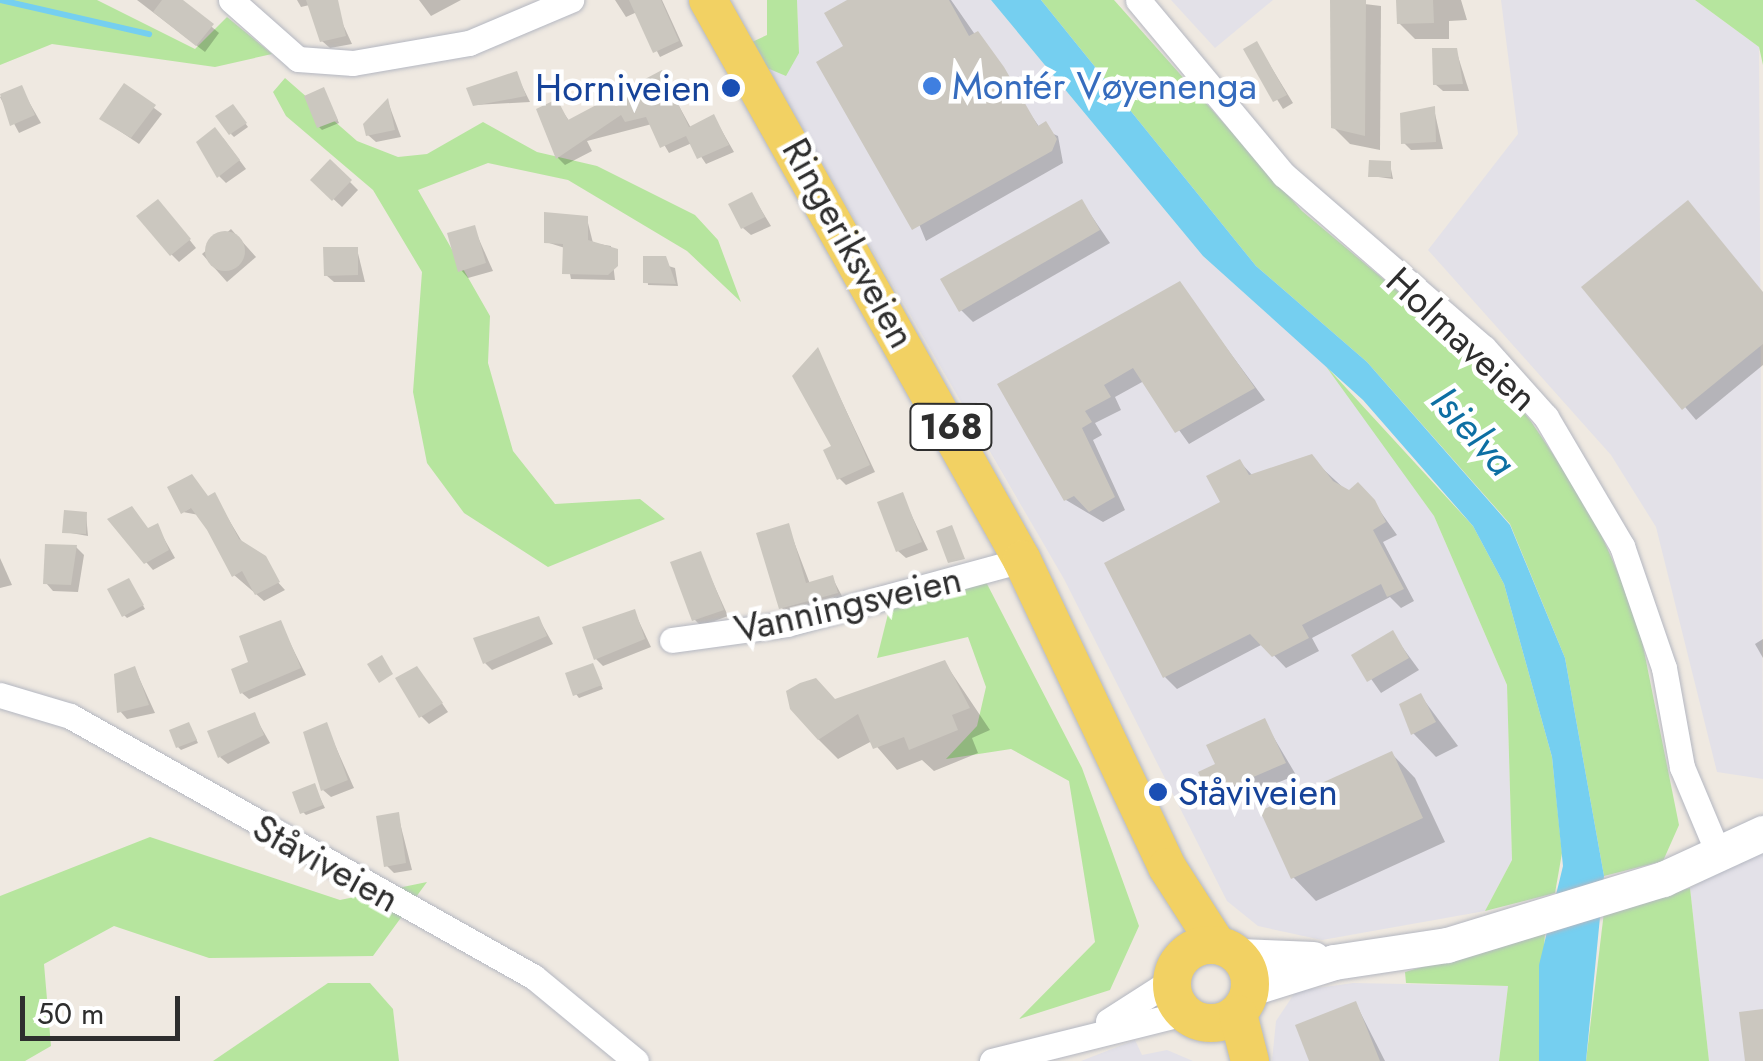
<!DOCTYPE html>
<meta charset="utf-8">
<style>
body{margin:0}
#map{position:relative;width:1763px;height:1061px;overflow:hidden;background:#efe9e1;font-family:Jost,sans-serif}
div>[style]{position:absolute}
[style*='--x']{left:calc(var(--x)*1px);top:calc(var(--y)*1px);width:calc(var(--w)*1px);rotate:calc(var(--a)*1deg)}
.industrial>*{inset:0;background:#e3e1e8}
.green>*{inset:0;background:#b6e59e}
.water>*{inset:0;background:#75cff0}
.shadow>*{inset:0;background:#0003}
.stream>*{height:6px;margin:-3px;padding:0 3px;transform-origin:3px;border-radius:3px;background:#75cff0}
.building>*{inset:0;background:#cbc7bf}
.round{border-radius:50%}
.roads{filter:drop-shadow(0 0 2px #b4b7c1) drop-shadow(0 0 2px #b4b7c1)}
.street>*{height:25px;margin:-12.5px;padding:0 12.5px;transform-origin:12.5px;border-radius:12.5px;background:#fff}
.secondary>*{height:35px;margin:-17.5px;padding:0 17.5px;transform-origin:17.5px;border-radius:17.5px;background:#fff}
.primary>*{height:38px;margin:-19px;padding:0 19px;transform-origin:19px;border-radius:19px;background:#f2d163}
.primary>.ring{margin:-19px;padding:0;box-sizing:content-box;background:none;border:38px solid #f2d163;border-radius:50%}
.dots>*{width:28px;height:28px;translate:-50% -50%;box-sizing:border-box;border:5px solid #fff;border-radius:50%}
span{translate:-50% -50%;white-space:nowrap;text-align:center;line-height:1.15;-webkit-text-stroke:9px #fff;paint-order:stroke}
.shield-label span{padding:2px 8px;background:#fff;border:2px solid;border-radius:8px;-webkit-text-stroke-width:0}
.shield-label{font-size:35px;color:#2e2e2e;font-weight:700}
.shop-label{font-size:38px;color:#366cbe}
.left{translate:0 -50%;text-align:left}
.transit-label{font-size:38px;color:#164399}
.right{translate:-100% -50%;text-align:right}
.street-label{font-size:38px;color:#2e2e2e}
.water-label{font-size:40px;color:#0d6fa3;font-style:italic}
.scale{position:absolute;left:20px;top:996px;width:160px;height:45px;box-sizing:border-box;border:5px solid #2e2e2e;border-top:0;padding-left:12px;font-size:30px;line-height:35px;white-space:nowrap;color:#2e2e2e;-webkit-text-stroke:8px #fff;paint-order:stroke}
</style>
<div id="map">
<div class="industrial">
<i style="clip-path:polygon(797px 0,991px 0,1203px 256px,1325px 365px,1358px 408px,1434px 516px,1507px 685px,1512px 860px,1485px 911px,1322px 940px,1258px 926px,1227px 901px,1064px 579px,767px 68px,799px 53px)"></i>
<i style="clip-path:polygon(1171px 0,1273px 0,1215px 48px)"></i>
<i style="clip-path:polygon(1501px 0,1695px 0,1759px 47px,1763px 779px,1717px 772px,1656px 527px,1611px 455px,1428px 250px,1518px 134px)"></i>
<i style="clip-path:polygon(1763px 848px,1763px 1061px,1709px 1061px,1690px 888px)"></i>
<i style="clip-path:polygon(1353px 983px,1508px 986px,1499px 1061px,1272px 1061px,1276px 1021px,1296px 991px)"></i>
<i style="clip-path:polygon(1135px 1040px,1142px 1055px,1167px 1050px,1193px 1061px,1081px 1061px)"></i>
</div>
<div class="green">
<i style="clip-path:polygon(0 0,97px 0,195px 49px,227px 17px,272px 54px,215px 67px,52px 44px,0 65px)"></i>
<i style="clip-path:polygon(767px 0,797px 0,799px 53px,786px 76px,767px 68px,752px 42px,767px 35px)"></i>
<i style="clip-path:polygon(1041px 0,1114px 0,1302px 211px,1481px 361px,1530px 420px,1590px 509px,1637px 616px,1679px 825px,1663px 861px,1604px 876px,1565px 658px,1510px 524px,1367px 362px,1256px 266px)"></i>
<i style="clip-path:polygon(1695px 0,1763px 0,1763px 65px,1759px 47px)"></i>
<i style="clip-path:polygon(285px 78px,357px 141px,398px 157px,427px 154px,483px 122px,537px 152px,597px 166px,695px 215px,718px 240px,741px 302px,687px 251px,568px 180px,488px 163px,418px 190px,490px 316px,488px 363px,513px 451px,555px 504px,640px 499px,665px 519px,548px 567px,464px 513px,427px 463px,413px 392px,422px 272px,373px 190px,286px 116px,273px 92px)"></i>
<i style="clip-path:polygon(1325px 365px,1473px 526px,1504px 584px,1552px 757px,1562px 853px,1555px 893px,1485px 911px,1512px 860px,1507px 685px,1434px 516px)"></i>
<i style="clip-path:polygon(986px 582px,1082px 768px,1139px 926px,1110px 990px,1019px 1019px,1095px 942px,1069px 781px,1011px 749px,946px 759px,977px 726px,986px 687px,968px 637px,877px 658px,891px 602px)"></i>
<i style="clip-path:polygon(150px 837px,340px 900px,427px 882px,373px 956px,209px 958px,114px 926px,44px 964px,51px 1046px,25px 1061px,0 1061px,0 896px)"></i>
<i style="clip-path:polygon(1690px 888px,1709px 1061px,1586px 1061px,1604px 912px)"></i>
<i style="clip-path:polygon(1545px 931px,1539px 1061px,1499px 1061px,1508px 986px,1406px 983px,1405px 972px)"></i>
<i style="clip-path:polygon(328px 983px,370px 983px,393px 1009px,399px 1061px,213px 1061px)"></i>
</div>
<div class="water">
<i style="clip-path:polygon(991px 0,1041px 0,1256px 266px,1367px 362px,1510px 525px,1565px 658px,1604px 876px,1586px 1061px,1539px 1061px,1539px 965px,1563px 866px,1552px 757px,1504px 584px,1473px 526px,1363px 400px,1203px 256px)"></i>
</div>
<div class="shadow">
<i style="clip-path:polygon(137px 0,180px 0,219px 33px,205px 52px)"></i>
<i style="clip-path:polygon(297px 0,322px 0,322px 2px,301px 7px)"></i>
<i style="clip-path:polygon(419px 0,461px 0,431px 16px)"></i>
<i style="clip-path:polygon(615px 0,662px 0,683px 46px,660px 57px,637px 12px,626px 17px)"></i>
<i style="clip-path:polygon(849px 0,951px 0,1040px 128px,1058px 136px,1063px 163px,926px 241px,846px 47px)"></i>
<i style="clip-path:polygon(1332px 0,1381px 6px,1380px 150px,1350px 144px,1333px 127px)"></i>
<i style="clip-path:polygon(1398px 0,1461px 0,1467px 20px,1449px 21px,1449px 39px,1415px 39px,1399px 23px)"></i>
<i style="clip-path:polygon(334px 5px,352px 44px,330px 48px,322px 41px)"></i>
<i style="clip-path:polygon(1257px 44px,1293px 103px,1283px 109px,1246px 50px)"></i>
<i style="clip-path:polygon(1456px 50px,1469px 91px,1443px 91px,1435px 84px)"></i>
<i style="clip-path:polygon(661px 73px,691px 128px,714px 117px,734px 152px,706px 164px,692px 143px,669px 153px,652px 124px,587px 141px,592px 151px,565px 165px,558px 158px,539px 110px,556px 102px,570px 122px)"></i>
<i style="clip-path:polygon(516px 74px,530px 102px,475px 105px)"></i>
<i style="clip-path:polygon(125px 86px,162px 114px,139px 144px,102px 119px)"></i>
<i style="clip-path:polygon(21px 88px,41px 123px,19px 133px,0 97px)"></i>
<i style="clip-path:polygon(324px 90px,339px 123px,322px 130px,319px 127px)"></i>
<i style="clip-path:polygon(388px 102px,401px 137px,376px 142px,368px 135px)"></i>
<i style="clip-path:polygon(1434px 109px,1443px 149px,1411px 150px,1403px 142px)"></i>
<i style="clip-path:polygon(236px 110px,248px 127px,234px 137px,231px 134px)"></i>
<i style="clip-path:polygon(223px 138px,246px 169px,226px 183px,219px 176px)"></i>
<i style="clip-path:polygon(330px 162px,358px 190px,342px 207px,313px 180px)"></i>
<i style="clip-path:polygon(1390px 164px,1393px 179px,1371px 176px)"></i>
<i style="clip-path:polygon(752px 195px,771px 226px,751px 235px,743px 228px)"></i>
<i style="clip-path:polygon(1082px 202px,1110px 243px,973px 322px,961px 310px)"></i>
<i style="clip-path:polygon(165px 209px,196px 248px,179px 262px,171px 254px)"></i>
<i style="clip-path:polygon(587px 219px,593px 243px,611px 246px,615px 280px,571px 279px,565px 248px,546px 242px)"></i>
<i style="clip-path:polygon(474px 228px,493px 271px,468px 278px,461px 270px)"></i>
<i style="clip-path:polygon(231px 229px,256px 257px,227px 282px,202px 254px)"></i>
<i style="clip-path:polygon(357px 249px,365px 282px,334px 282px,326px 275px)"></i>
<i style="clip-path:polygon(646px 259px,675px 268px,678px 286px,648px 285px)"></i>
<i style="clip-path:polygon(1179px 284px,1265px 400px,1189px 444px,1144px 381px,1115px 397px,1121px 410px,1095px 423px,1102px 435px,1093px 440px,1125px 510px,1103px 522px,1066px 500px,1001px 385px)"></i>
<i style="clip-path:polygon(1585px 288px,1763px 293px,1763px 365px,1696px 420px)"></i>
<i style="clip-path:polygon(818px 351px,875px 472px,846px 485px,839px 478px)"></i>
<i style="clip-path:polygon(1240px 462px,1253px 476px,1323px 469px,1349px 493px,1370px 497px,1397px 535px,1383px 542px,1414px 601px,1401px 608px,1390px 597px,1312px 638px,1319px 651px,1286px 668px,1263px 644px,1177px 689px,1165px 677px)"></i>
<i style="clip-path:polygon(214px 495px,244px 545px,285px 590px,264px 601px,234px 575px,199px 515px,183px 512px)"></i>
<i style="clip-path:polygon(902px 495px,928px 550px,906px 558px,898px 551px)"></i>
<i style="clip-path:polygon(86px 514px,88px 536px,65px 532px)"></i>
<i style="clip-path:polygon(157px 526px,175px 558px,153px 570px,146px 562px)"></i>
<i style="clip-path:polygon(788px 526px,810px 584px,832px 577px,844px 600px,788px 614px,781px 607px)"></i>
<i style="clip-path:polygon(76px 547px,84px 555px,78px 592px,53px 591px,46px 583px)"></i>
<i style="clip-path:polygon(700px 554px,728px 616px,701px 626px,694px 619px)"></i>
<i style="clip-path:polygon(0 558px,12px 585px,0 588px)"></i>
<i style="clip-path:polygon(131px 584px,145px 609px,127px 618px,124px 615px)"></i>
<i style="clip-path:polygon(634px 611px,651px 647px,603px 666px,596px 659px)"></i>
<i style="clip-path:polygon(539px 619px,553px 644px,492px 670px,485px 663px)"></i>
<i style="clip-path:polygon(280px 623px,306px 675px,249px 699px,242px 693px,252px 664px)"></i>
<i style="clip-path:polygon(1392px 633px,1419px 670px,1381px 693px,1355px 656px)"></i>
<i style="clip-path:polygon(1763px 639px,1763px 658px,1755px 644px)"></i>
<i style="clip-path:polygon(945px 663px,990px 730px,972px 738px,978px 753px,934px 771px,922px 760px,897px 770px,872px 741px,838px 759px,816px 737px,836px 701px)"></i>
<i style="clip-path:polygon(593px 666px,603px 689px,579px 698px,576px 694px)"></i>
<i style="clip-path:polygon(135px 669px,155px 713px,127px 719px,120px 711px)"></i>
<i style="clip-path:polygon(426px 680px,448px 712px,429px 724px,421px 716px)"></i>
<i style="clip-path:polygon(1421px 696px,1458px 746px,1436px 757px,1413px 733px)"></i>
<i style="clip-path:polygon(254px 715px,270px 743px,228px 764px,220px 757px)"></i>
<i style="clip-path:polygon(1264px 721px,1296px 775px,1223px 806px,1211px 794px,1219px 765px)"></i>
<i style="clip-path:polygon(189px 724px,198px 743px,181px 750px,178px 747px)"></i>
<i style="clip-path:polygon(326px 725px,354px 788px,331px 797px,323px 790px)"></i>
<i style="clip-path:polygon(1392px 754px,1415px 778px,1445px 842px,1316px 901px,1293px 877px)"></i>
<i style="clip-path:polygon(314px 786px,325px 808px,306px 815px,303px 812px)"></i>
<i style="clip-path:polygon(398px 815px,412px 870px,394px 873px,386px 865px)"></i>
<i style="clip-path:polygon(1356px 1004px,1385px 1061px,1312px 1061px)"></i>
</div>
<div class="stream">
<i style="--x:0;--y:0;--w:153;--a:12.9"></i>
</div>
<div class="building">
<i style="clip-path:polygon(162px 0,183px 0,214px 24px,196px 46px,153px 12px)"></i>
<i style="clip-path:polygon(306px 0,338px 0,346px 36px,320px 42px)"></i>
<i style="clip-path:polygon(629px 0,661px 0,679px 41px,653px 53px)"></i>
<i style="clip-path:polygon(847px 0,949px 0,969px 36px,978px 31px,1004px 67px,1038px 126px,1046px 121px,1057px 139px,1052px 151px,912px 230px,816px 62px,843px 46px,824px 13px)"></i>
<i style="clip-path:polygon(1330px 0,1366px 0,1365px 136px,1331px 128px)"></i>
<i style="clip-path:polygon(1396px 0,1433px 0,1434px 23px,1397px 24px)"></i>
<i style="clip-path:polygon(1257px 41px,1287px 95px,1273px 102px,1243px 49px)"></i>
<i style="clip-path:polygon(1432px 48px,1457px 48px,1463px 84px,1433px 85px)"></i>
<i style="clip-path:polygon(662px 70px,689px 127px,714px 114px,729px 145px,697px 159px,686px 136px,660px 148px,646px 117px,625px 122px,621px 115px,556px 159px,536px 109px,557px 99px,568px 120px)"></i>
<i style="clip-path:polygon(517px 71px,526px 96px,473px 106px,466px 88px)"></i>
<i style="clip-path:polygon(124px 83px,156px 105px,131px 138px,99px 119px)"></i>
<i style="clip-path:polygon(22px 85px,35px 115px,10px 126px,0 94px)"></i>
<i style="clip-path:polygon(324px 87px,338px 120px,317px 128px,304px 96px)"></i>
<i style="clip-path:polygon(388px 98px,395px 130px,366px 136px,363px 124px)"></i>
<i style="clip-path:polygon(233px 104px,247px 123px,229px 135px,215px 116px)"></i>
<i style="clip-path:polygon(1435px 106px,1436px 142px,1401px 144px,1400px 113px)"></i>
<i style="clip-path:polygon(215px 127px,240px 160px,217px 178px,196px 142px)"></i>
<i style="clip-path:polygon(330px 159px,352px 180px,332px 201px,310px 180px)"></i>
<i style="clip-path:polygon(1369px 160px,1391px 161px,1391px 177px,1368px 177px)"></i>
<i style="clip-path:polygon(752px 192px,765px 217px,741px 229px,728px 204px)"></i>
<i style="clip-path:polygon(158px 199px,191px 239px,170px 256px,136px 216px)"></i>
<i style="clip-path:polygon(1082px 199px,1100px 230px,959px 312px,940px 279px)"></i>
<i style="clip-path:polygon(1688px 200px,1763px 292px,1763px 344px,1682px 410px,1581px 287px)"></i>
<i style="clip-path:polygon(544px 212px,588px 216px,588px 240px,618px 249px,618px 266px,608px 275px,562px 274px,563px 244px,544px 243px)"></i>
<i style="clip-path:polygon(475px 225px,486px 263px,458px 272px,447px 233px)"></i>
<i class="round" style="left:205px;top:231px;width:40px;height:40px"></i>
<i style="clip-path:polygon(323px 247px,358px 247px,358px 275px,324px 276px)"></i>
<i style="clip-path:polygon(643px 256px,666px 256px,676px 284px,643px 283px)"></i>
<i style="clip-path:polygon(1180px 281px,1255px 388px,1175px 433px,1133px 368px,1104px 385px,1111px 397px,1085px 411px,1092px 422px,1082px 428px,1115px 497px,1089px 512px,1074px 496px,1064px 501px,997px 384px)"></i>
<i style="clip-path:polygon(818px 347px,870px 465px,837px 480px,823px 450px,831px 446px,792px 376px)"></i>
<i style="clip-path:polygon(1312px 454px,1333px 481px,1349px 490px,1358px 482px,1375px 500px,1386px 522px,1373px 530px,1404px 589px,1387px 597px,1381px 584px,1302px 625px,1309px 638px,1272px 657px,1250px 634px,1163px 678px,1104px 563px,1220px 502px,1206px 476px,1240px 459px,1249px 475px)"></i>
<i style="clip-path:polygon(192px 474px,208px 496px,215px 492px,239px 539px,266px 556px,280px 582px,255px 595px,242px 571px,232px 577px,207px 530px,191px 508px,181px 514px,167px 487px)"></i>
<i style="clip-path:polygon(903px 492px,922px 542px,896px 552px,877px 502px)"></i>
<i style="clip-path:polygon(132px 506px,148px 528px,158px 523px,169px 550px,144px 564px,107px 519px)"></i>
<i style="clip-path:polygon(64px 510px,87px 512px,86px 534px,62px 533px)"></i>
<i style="clip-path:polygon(789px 523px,806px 583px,833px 575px,838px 593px,779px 609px,756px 533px)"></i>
<i style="clip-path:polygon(952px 525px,965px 559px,948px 563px,936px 531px)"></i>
<i style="clip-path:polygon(45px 544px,77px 545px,71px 585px,43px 584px)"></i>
<i style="clip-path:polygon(701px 551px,724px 610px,692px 621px,670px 562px)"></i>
<i style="clip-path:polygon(129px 578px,144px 605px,122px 617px,107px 589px)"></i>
<i style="clip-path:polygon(635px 609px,645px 639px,594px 660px,582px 627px)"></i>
<i style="clip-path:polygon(539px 616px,547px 636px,483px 664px,473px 638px)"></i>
<i style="clip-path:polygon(281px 620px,301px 668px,240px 694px,231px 669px,248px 662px,239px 636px)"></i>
<i style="clip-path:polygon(1393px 630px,1409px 658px,1367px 682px,1351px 655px)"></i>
<i style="clip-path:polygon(382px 655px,393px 674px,379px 683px,367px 664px)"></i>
<i style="clip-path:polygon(945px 660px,970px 708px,952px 715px,958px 730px,909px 750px,904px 737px,873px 749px,858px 714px,818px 740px,790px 709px,786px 691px,800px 683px,816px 678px,835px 699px)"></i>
<i style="clip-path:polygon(593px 663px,602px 685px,573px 696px,565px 673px)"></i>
<i style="clip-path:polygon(135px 666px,149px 705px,117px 713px,114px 674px)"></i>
<i style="clip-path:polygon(417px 666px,443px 703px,419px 718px,395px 678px)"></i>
<i style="clip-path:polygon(1421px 693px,1436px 722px,1411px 735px,1399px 704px)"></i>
<i style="clip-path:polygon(255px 712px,264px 735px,218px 758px,207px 731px)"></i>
<i style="clip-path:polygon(1265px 718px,1286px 763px,1209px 796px,1198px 772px,1215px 764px,1206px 745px)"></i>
<i style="clip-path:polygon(189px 722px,197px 740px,176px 748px,169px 730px)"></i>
<i style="clip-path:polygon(327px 722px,348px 780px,321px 791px,303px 732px)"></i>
<i style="clip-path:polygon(1392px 751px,1423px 818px,1291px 879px,1260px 811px)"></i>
<i style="clip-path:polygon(315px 783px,323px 805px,300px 814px,292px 792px)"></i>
<i style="clip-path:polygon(399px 812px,406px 863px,384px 867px,376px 816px)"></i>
<i style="clip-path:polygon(1356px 1001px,1380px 1061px,1309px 1061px,1295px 1025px)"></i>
<i style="clip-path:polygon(1763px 1009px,1763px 1061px,1745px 1061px,1739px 1012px)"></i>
</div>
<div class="roads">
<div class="street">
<i style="--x:231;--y:0;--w:89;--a:41.4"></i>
<i style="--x:298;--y:59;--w:55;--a:4.2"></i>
<i style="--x:353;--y:63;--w:118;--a:-9.8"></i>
<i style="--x:469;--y:43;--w:111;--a:-22.9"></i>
<i style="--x:1138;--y:0;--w:228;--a:50.2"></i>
<i style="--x:1284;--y:175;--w:264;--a:40.9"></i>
<i style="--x:1484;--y:348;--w:93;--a:48.1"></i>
<i style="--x:1546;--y:417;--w:150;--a:59.5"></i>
<i style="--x:1622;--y:546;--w:129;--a:71"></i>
<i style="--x:1664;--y:668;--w:101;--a:79.7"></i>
<i style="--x:1682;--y:767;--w:95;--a:67.2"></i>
<i style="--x:672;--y:640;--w:116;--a:-7.9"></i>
<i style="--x:787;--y:624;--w:244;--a:-15.2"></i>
<i style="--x:0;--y:695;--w:73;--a:16.7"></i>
<i style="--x:70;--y:716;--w:532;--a:29.36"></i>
<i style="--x:534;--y:977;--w:132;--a:39.5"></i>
<i style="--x:1108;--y:1021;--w:76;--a:-32.6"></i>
<i style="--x:992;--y:1061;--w:198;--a:-14"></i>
</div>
<div class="secondary">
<i style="--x:1239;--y:956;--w:74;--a:2.3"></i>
<i style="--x:1251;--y:988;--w:87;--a:-17.4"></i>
<i style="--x:1334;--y:962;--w:114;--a:-8.6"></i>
<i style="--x:1447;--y:945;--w:226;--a:-17"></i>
<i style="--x:1663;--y:879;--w:110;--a:-24.7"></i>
</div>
<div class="primary">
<i style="--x:708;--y:0;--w:642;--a:60.72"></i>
<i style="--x:1022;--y:560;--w:340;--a:64.7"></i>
<i style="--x:1167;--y:867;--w:93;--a:57.3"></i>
<i class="ring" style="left:1172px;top:945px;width:40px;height:40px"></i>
<i style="--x:1238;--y:1014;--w:49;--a:75.7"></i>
</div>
</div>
<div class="dots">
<i style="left:932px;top:86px;background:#3f7fe0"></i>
<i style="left:731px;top:88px;background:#1a4fb4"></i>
<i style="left:1158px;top:792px;background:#1a4fb4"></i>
</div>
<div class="shield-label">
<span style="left:951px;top:427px">168</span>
</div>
<div class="shop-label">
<span class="left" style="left:952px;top:86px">Montér Vøyenenga</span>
</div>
<div class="transit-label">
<span class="right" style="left:711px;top:88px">Horniveien</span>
<span class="left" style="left:1178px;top:792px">Ståviveien</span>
</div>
<div class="street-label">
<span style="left:849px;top:243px;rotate:61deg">Ringeriksveien</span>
<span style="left:1462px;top:339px;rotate:43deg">Holmaveien</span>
<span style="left:848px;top:604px;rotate:-13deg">Vanningsveien</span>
<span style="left:326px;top:863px;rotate:29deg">Ståviveien</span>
</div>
<div class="water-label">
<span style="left:1474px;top:431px;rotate:48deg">Isielva</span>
</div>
<div class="scale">50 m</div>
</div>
